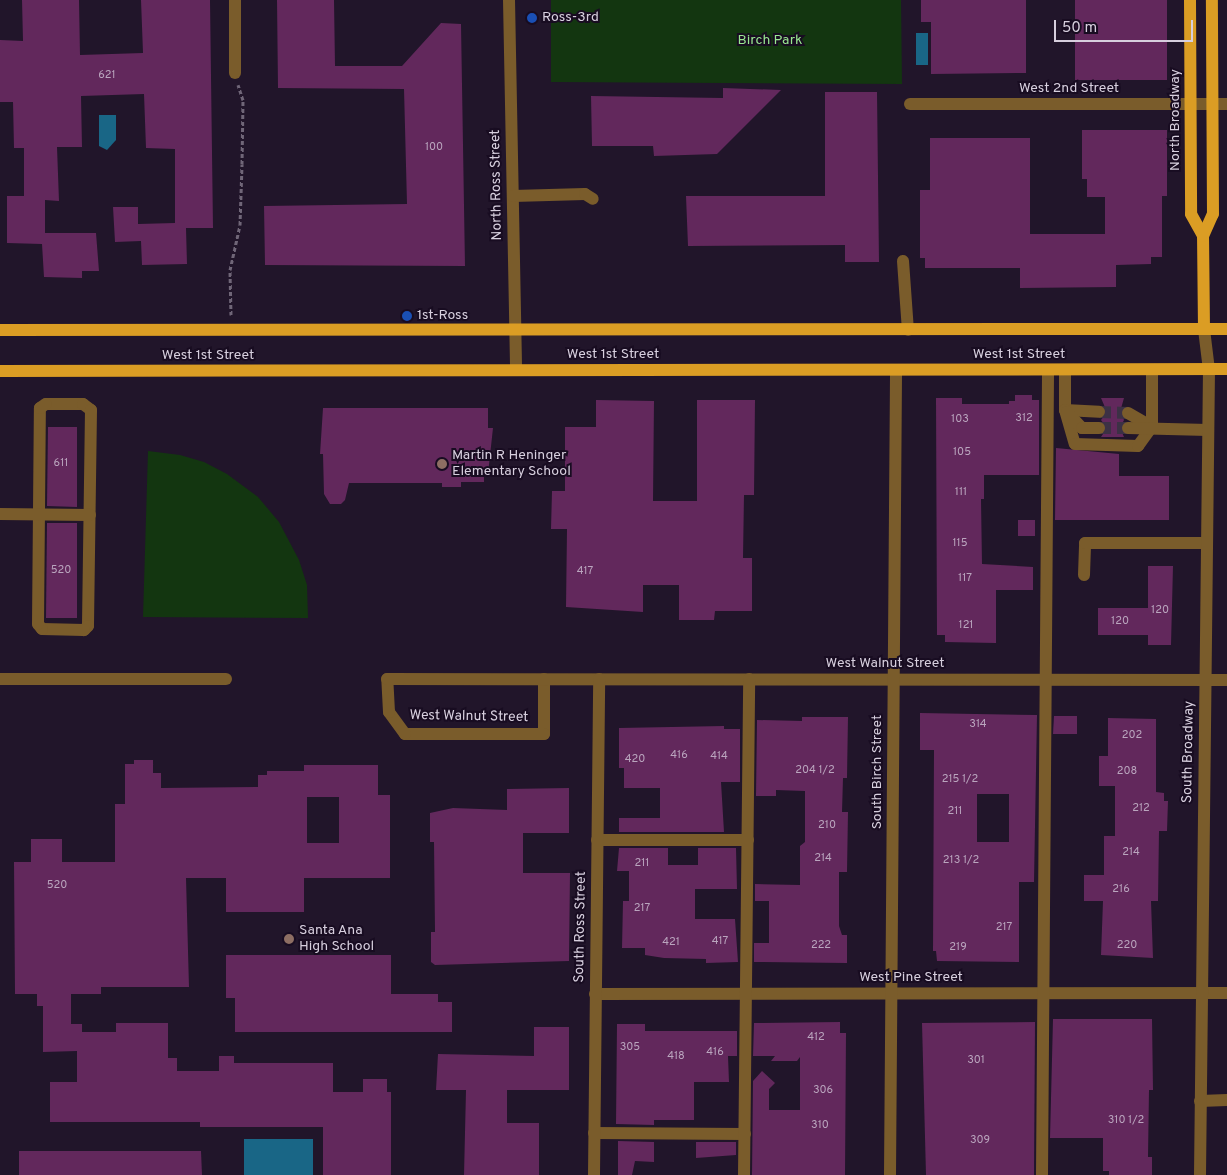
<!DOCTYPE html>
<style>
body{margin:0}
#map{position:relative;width:1227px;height:1175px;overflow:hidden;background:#21152a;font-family:Overpass,sans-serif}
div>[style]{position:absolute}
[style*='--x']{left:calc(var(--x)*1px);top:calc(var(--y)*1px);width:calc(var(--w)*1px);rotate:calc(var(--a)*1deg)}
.green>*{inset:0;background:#133610}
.water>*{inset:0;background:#196686}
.building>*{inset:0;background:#62285c}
.minor-tunnel>*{height:12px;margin-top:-6px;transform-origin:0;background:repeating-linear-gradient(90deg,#3c3145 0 12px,transparent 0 18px)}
.path>*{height:3px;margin-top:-1.5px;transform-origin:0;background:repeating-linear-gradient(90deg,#706678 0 4px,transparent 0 6.5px)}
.minor>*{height:12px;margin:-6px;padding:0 6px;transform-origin:6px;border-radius:6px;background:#7a5c2b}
.major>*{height:12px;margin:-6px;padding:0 6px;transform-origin:6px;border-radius:6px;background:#db9d24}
.dots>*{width:14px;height:14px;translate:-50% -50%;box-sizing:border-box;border:2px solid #180c21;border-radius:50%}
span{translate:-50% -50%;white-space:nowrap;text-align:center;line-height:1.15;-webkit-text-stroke:4px #180c21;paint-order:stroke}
.number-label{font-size:11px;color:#baa5be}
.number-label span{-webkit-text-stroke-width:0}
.poi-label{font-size:14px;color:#d7cfde}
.left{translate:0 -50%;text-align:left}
.park-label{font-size:14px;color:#99e791}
.street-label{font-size:14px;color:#d7cfde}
.scale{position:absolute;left:1054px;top:20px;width:139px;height:22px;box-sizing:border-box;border:2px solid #d7cfde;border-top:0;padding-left:6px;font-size:15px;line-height:18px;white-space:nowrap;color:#d7cfde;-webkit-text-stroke:4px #180c21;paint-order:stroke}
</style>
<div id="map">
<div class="green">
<i style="clip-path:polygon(551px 0,901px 0,902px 84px,551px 82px)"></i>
<i style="clip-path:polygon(148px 451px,180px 455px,204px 462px,227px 474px,258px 497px,279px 522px,299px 560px,307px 585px,308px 618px,143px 617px)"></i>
</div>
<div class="water">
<i style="clip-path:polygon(916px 33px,928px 33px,928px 65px,916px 65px)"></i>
<i style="clip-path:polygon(99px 115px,116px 115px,116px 140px,107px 150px,99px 146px)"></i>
<i style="clip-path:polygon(244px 1139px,313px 1139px,313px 1175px,244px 1175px)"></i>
</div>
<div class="building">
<i style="clip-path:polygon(22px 0,79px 0,80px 55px,143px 53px,141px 0,210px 0,213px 228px,186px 228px,187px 264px,142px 265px,141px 241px,115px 242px,113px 207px,138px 207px,138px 224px,175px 223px,175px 149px,146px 148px,144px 94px,81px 96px,82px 147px,57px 147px,59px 201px,45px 200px,45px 233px,96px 233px,99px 271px,82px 271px,82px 278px,44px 277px,42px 244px,7px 243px,7px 196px,24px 196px,24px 148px,14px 148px,13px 102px,0 102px,0 40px,23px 41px)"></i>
<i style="clip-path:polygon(277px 0,334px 0,335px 66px,402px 66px,441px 23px,461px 24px,465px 266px,265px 265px,264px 206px,407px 204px,404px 89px,278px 88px)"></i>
<i style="clip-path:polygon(921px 0,1026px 0,1026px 73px,931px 74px,931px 22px,921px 22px)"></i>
<i style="clip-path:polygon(1075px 0,1167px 0,1167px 80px,1075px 80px)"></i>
<i style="clip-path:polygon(723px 88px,781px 90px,717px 154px,654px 156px,653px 146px,592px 146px,591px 96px,723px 98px)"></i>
<i style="clip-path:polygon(825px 92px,877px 92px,879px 262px,845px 262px,845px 245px,688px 246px,686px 196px,825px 196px)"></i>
<i style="clip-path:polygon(1082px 130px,1167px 130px,1167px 196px,1162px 196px,1162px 257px,1151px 257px,1151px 264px,1116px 265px,1116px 287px,1020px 288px,1020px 268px,925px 268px,925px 258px,920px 258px,920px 190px,930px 190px,930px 138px,1030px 138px,1030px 234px,1105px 234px,1105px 197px,1087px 197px,1087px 179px,1082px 179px)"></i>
<i style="clip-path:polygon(1015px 395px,1032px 395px,1032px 400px,1039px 400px,1039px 475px,984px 475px,984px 499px,981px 499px,982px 564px,1033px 567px,1033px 590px,996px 590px,996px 643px,945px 642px,945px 635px,937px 635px,936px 398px,962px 398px,962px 404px,1009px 404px,1009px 401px,1015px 401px)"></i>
<i style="clip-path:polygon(1101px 398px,1124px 398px,1120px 412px,1124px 420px,1120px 428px,1124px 437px,1101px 437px,1107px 428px,1101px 420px,1107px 412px)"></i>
<i style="clip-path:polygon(596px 400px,654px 401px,653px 501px,697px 501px,697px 400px,755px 400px,754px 495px,744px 495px,743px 558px,752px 558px,752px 611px,715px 611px,714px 620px,679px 620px,679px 585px,643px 585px,643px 612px,566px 607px,567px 529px,551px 529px,552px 491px,565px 491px,565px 427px,596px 427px)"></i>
<i style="clip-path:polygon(323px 408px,488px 408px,488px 428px,493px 428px,488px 474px,484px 474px,484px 482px,461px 482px,461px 487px,442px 487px,442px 483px,349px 483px,345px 500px,341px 504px,330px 504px,324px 494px,323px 454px,320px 454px)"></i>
<i style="clip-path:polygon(48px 427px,77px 427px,77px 507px,47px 506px)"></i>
<i style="clip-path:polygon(1056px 448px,1119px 454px,1119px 476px,1169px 476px,1169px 520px,1055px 520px)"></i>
<i style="clip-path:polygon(1018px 520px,1035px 520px,1035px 536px,1018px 536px)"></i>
<i style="clip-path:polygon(47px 523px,77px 523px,77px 618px,46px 618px)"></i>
<i style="clip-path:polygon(1148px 566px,1173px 566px,1171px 645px,1148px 645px,1148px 635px,1098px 635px,1098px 608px,1148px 608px)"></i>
<i style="clip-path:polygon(evenodd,920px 713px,1037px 715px,1034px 882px,1019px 882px,1019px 962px,937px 961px,936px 951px,933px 951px,934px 750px,920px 750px,920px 713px,977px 794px,1009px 794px,1009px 842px,977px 842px,977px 794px)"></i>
<i style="clip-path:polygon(1054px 716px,1077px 716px,1077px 734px,1053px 734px)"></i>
<i style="clip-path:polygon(802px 717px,848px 717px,847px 778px,843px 778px,842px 812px,848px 812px,847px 872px,839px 872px,839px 926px,842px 935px,847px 935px,847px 963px,754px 962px,754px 943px,769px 943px,769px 901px,755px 901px,755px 884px,800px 885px,800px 846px,805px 842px,805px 791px,776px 790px,776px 796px,756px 796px,757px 720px,802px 721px)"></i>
<i style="clip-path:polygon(1108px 718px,1156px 719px,1156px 792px,1164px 793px,1164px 801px,1168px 801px,1167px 831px,1159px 831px,1158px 901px,1151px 901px,1153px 958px,1101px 955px,1103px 901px,1084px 901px,1084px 875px,1104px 875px,1104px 836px,1115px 836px,1115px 786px,1099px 786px,1099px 756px,1108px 756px)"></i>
<i style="clip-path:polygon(724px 726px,724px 729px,740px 729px,740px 782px,721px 782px,724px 832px,619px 832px,619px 818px,660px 818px,660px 788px,624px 788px,624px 768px,619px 768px,619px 728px)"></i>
<i style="clip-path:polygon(evenodd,134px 760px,153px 760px,153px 773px,161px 773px,161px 788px,258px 787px,258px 775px,267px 775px,267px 771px,304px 771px,304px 765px,378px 765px,378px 795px,390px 795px,390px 878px,304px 878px,304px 912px,226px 912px,226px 878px,186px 878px,189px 987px,101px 987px,101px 994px,71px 994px,71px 1024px,82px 1024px,82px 1032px,116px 1032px,116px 1023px,168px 1023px,168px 1058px,177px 1058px,177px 1071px,219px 1071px,219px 1056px,234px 1056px,234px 1063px,333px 1063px,333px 1092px,363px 1092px,363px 1079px,387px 1079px,387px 1092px,391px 1092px,391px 1175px,323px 1175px,323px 1127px,200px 1127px,200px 1122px,50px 1122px,50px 1082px,77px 1082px,77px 1051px,43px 1052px,43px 1006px,37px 1006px,37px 994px,15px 994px,14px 862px,31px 862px,31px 839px,62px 839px,62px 862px,115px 862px,115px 804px,125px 804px,125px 764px,134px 764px,134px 760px,307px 797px,339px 797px,339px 843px,307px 843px,307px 797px)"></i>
<i style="clip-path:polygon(569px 788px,569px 833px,523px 833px,523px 873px,570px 873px,569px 961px,435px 965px,431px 962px,431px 932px,435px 932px,434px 842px,430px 842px,430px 813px,453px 808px,507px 810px,507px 789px)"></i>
<i style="clip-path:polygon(619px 848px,668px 848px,668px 865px,698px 865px,698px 848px,736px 848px,737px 889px,695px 889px,695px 919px,735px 919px,738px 962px,706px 963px,706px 959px,664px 958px,645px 955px,645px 948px,622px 948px,623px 901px,629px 901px,629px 871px,617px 871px)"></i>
<i style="clip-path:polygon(226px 955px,391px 955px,391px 994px,438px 994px,438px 1002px,452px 1002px,452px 1032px,235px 1032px,235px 998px,226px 998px)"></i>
<i style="clip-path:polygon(1053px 1019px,1152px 1019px,1153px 1090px,1149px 1090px,1148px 1157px,1152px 1157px,1152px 1175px,1109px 1175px,1109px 1171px,1103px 1171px,1103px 1138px,1050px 1138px)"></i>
<i style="clip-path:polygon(840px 1022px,840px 1033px,846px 1033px,845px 1175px,752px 1175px,753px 1081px,762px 1071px,775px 1083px,769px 1089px,769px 1110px,800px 1110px,800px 1057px,797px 1061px,771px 1061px,775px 1056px,753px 1056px,754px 1023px)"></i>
<i style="clip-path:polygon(1035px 1022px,1034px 1175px,926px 1175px,922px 1023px)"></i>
<i style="clip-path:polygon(617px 1024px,645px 1024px,645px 1031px,737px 1031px,737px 1056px,728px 1056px,729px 1082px,694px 1082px,694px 1120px,654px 1120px,654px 1125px,616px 1124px)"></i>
<i style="clip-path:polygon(534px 1027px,569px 1027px,569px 1090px,507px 1090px,507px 1123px,539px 1123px,539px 1175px,464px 1175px,466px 1090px,436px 1090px,438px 1054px,534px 1056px)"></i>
<i style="clip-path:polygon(618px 1141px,654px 1142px,654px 1162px,635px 1161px,632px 1175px,618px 1175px)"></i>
<i style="clip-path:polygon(696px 1142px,736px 1142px,736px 1155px,696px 1158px)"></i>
<i style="clip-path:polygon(19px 1151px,201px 1151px,202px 1175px,19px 1175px)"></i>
</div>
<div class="minor-tunnel">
<i style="--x:1099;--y:412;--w:29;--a:2"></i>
<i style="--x:1099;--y:428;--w:29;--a:0"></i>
</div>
<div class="path">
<i style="--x:231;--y:315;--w:45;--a:-91.3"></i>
<i style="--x:230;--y:270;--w:46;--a:-77.5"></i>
<i style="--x:240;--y:225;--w:61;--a:-88.1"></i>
<i style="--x:242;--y:164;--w:64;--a:-89.1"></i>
<i style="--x:243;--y:100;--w:16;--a:-108"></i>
</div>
<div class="minor">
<i style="--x:235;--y:0;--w:73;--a:90"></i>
<i style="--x:509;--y:0;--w:370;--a:88.9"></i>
<i style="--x:910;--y:104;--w:317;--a:0"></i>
<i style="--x:513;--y:196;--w:72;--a:-1.6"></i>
<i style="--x:585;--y:194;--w:9;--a:32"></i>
<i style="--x:903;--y:261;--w:69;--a:85.9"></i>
<i style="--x:1065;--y:370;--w:40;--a:90"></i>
<i style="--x:1065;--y:410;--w:34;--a:3"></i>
<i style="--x:46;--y:404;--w:37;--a:0"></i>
<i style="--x:83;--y:404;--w:10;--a:37"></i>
<i style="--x:91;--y:410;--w:216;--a:90.8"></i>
<i style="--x:88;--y:626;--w:6;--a:135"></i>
<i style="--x:84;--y:630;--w:42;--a:-178.6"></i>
<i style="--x:42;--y:629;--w:6;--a:-129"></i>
<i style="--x:38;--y:624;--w:216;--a:-89.5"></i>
<i style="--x:40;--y:408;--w:7;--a:-34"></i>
<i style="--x:1065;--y:410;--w:35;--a:74"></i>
<i style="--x:1075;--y:444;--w:63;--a:1.8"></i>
<i style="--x:1138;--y:446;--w:24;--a:-54"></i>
<i style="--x:1067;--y:412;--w:22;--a:47"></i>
<i style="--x:1082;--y:428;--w:17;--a:0"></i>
<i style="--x:1128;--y:413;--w:28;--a:30"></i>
<i style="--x:1152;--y:427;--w:57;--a:-90"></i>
<i style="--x:1128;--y:428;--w:80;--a:1.4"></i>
<i style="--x:0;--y:514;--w:90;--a:0.6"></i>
<i style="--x:1084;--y:575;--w:32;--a:-88"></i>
<i style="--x:1085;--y:543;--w:122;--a:0"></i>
<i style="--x:0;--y:679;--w:226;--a:0"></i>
<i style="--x:544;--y:679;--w:55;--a:90"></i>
<i style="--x:544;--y:734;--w:139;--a:180"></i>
<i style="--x:405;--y:734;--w:27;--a:-126"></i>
<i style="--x:389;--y:712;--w:33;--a:-93"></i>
<i style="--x:387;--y:679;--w:840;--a:0.07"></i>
<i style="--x:597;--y:840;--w:151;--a:0"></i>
<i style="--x:595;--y:994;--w:632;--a:-0.09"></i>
<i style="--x:1200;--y:1101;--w:27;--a:-2"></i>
<i style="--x:594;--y:1133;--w:151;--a:0.4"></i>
<i style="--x:594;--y:1175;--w:496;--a:-89.4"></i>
<i style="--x:744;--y:1175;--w:496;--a:-89.4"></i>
<i style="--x:890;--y:1175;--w:805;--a:-89.57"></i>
<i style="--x:1042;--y:1175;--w:805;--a:-89.57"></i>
<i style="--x:1200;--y:1175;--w:805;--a:-89.36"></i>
<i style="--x:1209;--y:370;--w:41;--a:-97"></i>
</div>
<div class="major">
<i style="--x:1190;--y:0;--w:214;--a:89.7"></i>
<i style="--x:1191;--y:214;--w:25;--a:61"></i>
<i style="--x:1204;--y:329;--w:93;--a:-90.6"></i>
<i style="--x:1203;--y:236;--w:24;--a:-66"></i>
<i style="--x:1213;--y:214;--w:214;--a:-90.3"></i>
<i style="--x:0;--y:330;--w:1227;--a:-0.05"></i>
<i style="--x:0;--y:371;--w:1227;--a:-0.09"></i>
</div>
<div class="dots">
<i style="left:532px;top:18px;background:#1a4fb4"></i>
<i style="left:407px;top:316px;background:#1a4fb4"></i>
<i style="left:442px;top:464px;background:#8d6e63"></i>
<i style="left:289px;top:939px;background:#8d6e63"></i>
</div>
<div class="number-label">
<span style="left:107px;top:75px">621</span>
<span style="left:434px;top:147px">100</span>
<span style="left:1024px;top:418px">312</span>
<span style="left:960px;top:419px">103</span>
<span style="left:962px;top:452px">105</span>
<span style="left:61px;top:463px">611</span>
<span style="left:961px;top:492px">111</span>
<span style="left:960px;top:543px">115</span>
<span style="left:61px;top:570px">520</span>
<span style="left:585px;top:571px">417</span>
<span style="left:965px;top:578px">117</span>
<span style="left:1160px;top:610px">120</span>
<span style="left:1120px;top:621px">120</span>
<span style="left:966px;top:625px">121</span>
<span style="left:978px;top:724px">314</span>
<span style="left:1132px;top:735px">202</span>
<span style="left:679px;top:755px">416</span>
<span style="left:719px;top:756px">414</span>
<span style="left:635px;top:759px">420</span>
<span style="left:815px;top:770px">204 1/2</span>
<span style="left:1127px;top:771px">208</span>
<span style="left:960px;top:779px">215 1/2</span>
<span style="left:1141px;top:808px">212</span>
<span style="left:955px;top:811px">211</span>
<span style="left:827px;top:825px">210</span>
<span style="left:1131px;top:852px">214</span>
<span style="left:823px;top:858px">214</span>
<span style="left:961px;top:860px">213 1/2</span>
<span style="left:642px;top:863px">211</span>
<span style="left:57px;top:885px">520</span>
<span style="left:1121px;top:889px">216</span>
<span style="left:642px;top:908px">217</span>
<span style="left:1004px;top:927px">217</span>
<span style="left:720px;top:941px">417</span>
<span style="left:671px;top:942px">421</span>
<span style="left:821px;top:945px">222</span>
<span style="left:1127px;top:945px">220</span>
<span style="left:958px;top:947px">219</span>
<span style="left:816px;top:1037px">412</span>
<span style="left:630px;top:1047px">305</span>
<span style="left:715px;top:1052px">416</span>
<span style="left:676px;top:1056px">418</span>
<span style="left:976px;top:1060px">301</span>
<span style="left:823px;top:1090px">306</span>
<span style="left:1126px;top:1120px">310 1/2</span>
<span style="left:820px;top:1125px">310</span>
<span style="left:980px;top:1140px">309</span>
</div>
<div class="poi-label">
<span class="left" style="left:542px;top:18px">Ross-3rd</span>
<span class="left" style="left:417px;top:316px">1st-Ross</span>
<span class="left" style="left:452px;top:464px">Martin R Heninger<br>Elementary School</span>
<span class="left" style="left:299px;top:939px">Santa Ana<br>High School</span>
</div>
<div class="park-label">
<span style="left:770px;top:41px">Birch Park</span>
</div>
<div class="street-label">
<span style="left:1069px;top:89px">West 2nd Street</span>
<span style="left:1176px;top:120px;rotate:-90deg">North Broadway</span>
<span style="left:497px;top:185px;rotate:-91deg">North Ross Street</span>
<span style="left:613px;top:355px">West 1st Street</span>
<span style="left:1019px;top:355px">West 1st Street</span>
<span style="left:208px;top:356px">West 1st Street</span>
<span style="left:885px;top:664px">West Walnut Street</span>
<span style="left:469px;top:717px;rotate:1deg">West Walnut Street</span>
<span style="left:1189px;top:752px;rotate:-89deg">South Broadway</span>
<span style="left:878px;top:772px;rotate:-90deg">South Birch Street</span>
<span style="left:581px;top:927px;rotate:-89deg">South Ross Street</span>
<span style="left:911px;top:978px">West Pine Street</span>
</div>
<div class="scale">50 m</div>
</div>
